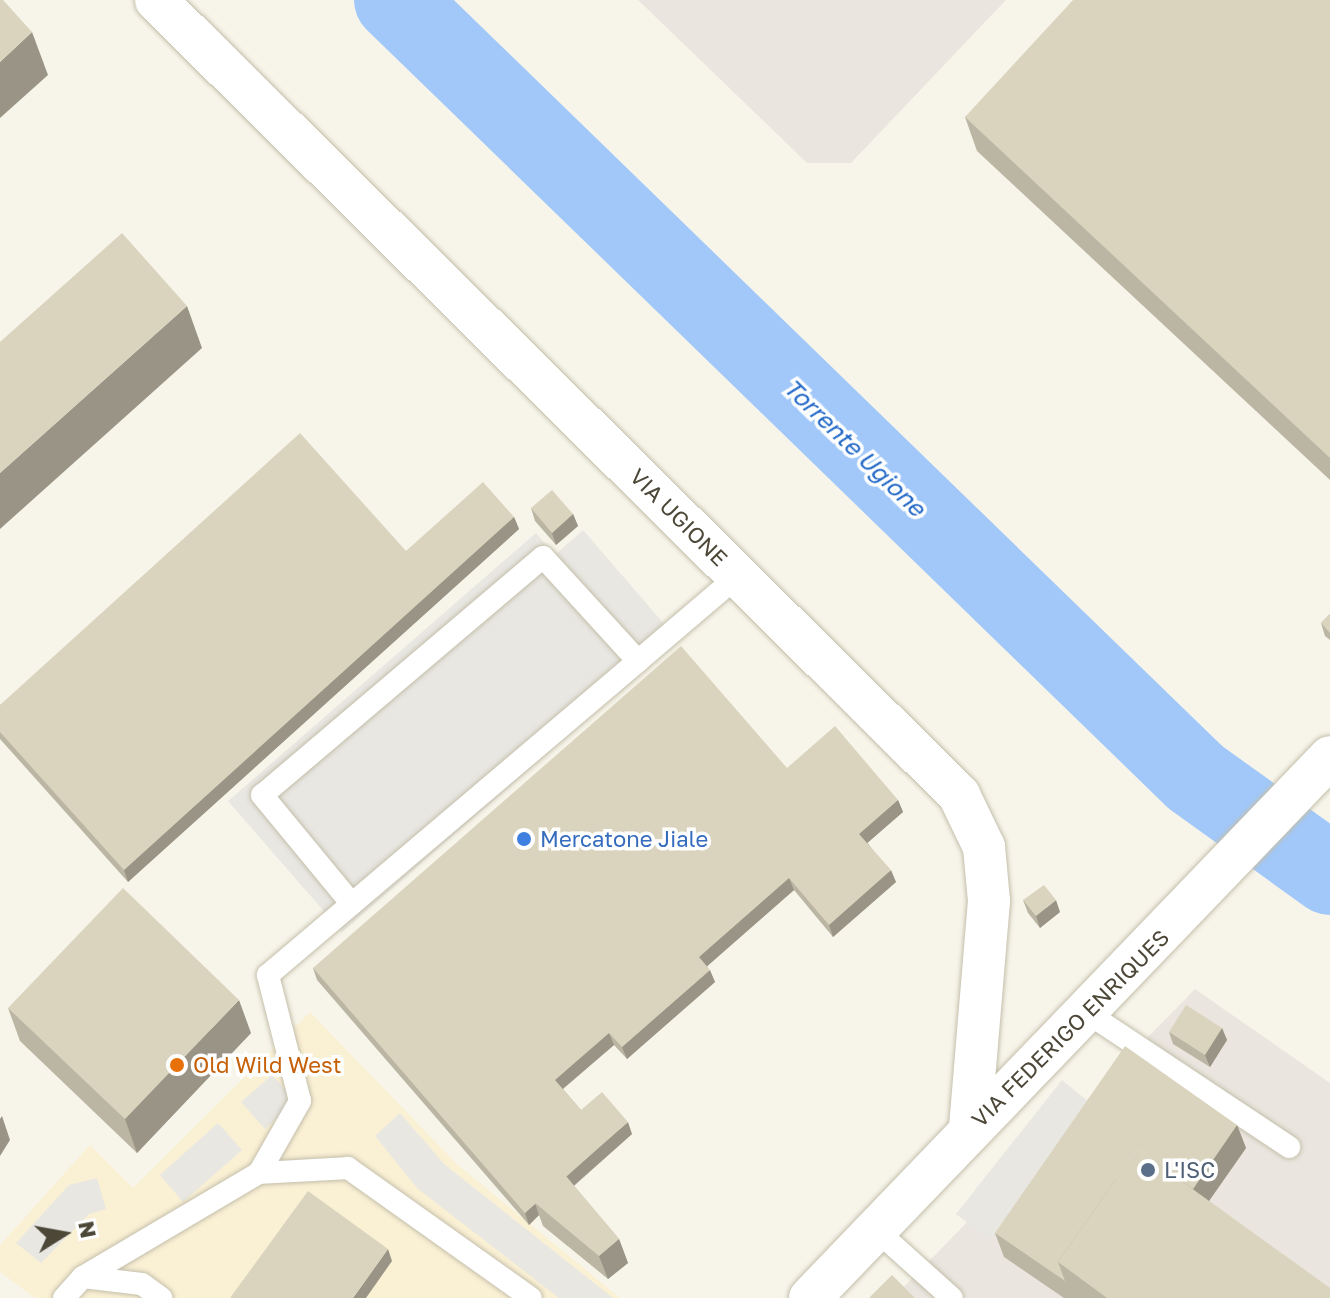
<!DOCTYPE html>
<style>
body{margin:0}
#map{position:relative;width:1330px;height:1298px;overflow:hidden;background:#f7f5ea;font-family:"Golos Text",sans-serif}
div>[style]{position:absolute}
[style*='--x']{left:calc(var(--x)*1px);top:calc(var(--y)*1px);width:calc(var(--w)*1px);rotate:calc(var(--a)*1deg)}
.commercial>*{inset:0;background:#faf0d4}
.industrial>*{inset:0;background:#eae6df}
.parking>*{inset:0;background:#e8e7e2}
.river>*{height:82px;margin:-41px;padding:0 41px;transform-origin:41px;border-radius:41px;background:#a1c8f9}
.roads{filter:drop-shadow(0 0 2px #c4bfab) drop-shadow(0 0 2px #c4bfab)}
.service>*{height:22px;margin:-11px;padding:0 11px;transform-origin:11px;border-radius:11px;background:#fff}
.minor>*{height:42px;margin:-21px;padding:0 21px;transform-origin:21px;border-radius:21px;background:#fff}
.wall>*{inset:0;background:#bbb5a3}
.shaded-wall>*{inset:0;background:#999485}
.building>*{inset:0;background:#dad3be}
.dots>*{width:22px;height:22px;translate:-50% -50%;box-sizing:border-box;border:4px solid #fff;border-radius:50%}
span{translate:-50% -50%;white-space:nowrap;text-align:center;line-height:1.15;-webkit-text-stroke:7px #fff;paint-order:stroke}
.street-label{font-size:22px;color:#4c4737}
.shop-label{font-size:22px;color:#366cbe}
.left{translate:0 -50%;text-align:left}
.food-label{font-size:22px;color:#c56008}
.service-label{font-size:22px;color:#4e5e75}
.water-label{font-size:24px;color:#2168c7;font-style:italic}
.north{position:absolute;left:24px;top:1194px;width:80px;height:80px;-webkit-text-stroke:6px #fff;paint-order:stroke;rotate:79deg;font-size:22px;font-weight:700;line-height:32px;text-align:center;color:#4c4737}
.north::after{content:'';display:block;margin:auto;width:28px;height:36px;background:#4c4737;clip-path:polygon(50% 0,100% 100%,50% 72%,0 100%)}
</style>
<div id="map">
<div class="commercial">
<i style="clip-path:polygon(310px 1012px,458px 1165px,620px 1298px,35px 1298px,0 1272px,0 1245px,90px 1145px,133px 1188px)"></i>
</div>
<div class="industrial">
<i style="clip-path:polygon(638px 0,1006px 0,851px 163px,807px 163px)"></i>
<i style="clip-path:polygon(1195px 989px,1330px 1083px,1330px 1298px,893px 1298px)"></i>
</div>
<div class="parking">
<i style="clip-path:polygon(583px 530px,678px 640px,342px 932px,228px 801px,536px 533px,555px 555px)"></i>
<i style="clip-path:polygon(272px 1075px,296px 1101px,265px 1129px,241px 1102px)"></i>
<i style="clip-path:polygon(1062px 1080px,1089px 1102px,990px 1240px,956px 1214px)"></i>
<i style="clip-path:polygon(400px 1113px,444px 1164px,613px 1298px,559px 1298px,418px 1189px,375px 1136px)"></i>
<i style="clip-path:polygon(218px 1123px,242px 1150px,183px 1202px,160px 1175px)"></i>
<i style="clip-path:polygon(97px 1178px,106px 1209px,89px 1214px,41px 1263px,16px 1243px,69px 1185px)"></i>
</div>
<div class="river">
<i style="--x:395;--y:0;--w:1115;--a:44.16"></i>
<i style="--x:1195;--y:777;--w:166;--a:35.7"></i>
</div>
<div class="roads">
<div class="service">
<i style="--x:638;--y:661;--w:131;--a:-40.4"></i>
<i style="--x:1086;--y:1012;--w:244;--a:33.6"></i>
<i style="--x:259;--y:1173;--w:83;--a:-60.3"></i>
<i style="--x:300;--y:1101;--w:130;--a:-104.3"></i>
<i style="--x:268;--y:975;--w:485;--a:-40.3"></i>
<i style="--x:638;--y:661;--w:141;--a:-132.4"></i>
<i style="--x:543;--y:557;--w:368;--a:139.7"></i>
<i style="--x:262;--y:795;--w:141;--a:50.5"></i>
<i style="--x:875;--y:1229;--w:103;--a:41.9"></i>
<i style="--x:83;--y:1277;--w:59;--a:6.8"></i>
<i style="--x:142;--y:1284;--w:24;--a:36"></i>
<i style="--x:64;--y:1298;--w:28;--a:-48"></i>
<i style="--x:83;--y:1277;--w:204;--a:-30.6"></i>
<i style="--x:259;--y:1173;--w:89;--a:-3.2"></i>
<i style="--x:348;--y:1168;--w:224;--a:35.4"></i>
</div>
<div class="minor">
<i style="--x:156;--y:0;--w:1130;--a:44.71"></i>
<i style="--x:959;--y:795;--w:58;--a:64.3"></i>
<i style="--x:984;--y:847;--w:54;--a:84.7"></i>
<i style="--x:989;--y:901;--w:229;--a:94.8"></i>
<i style="--x:810;--y:1298;--w:750;--a:-46.13"></i>
</div>
</div>
<div class="wall">
<i style="clip-path:polygon(1330px 0,1330px 480px,977px 151px,965px 117px)"></i>
<i style="clip-path:polygon(531px 508px,573px 514px,578px 526px,556px 545px,535px 521px)"></i>
<i style="clip-path:polygon(514px 517px,519px 529px,128px 882px,0 739px,0 705px,406px 551px)"></i>
<i style="clip-path:polygon(1330px 614px,1330px 640px,1325px 636px,1321px 623px)"></i>
<i style="clip-path:polygon(898px 800px,903px 812px,867px 842px,896px 882px,833px 937px,794px 890px,707px 966px,715px 982px,627px 1059px,614px 1045px,563px 1089px,581px 1110px,632px 1134px,574px 1186px,619px 1239px,628px 1263px,608px 1279px,543px 1226px,539px 1215px,529px 1225px,317px 980px,313px 968px)"></i>
<i style="clip-path:polygon(1023px 900px,1060px 912px,1040px 928px,1028px 913px)"></i>
<i style="clip-path:polygon(8px 1008px,251px 1033px,137px 1153px,20px 1041px)"></i>
<i style="clip-path:polygon(1222px 1028px,1227px 1040px,1210px 1067px,1173px 1044px,1169px 1032px)"></i>
<i style="clip-path:polygon(1237px 1125px,1246px 1148px,1209px 1201px,1330px 1298px,1064px 1298px,1004px 1257px,995px 1233px)"></i>
</div>
<div class="shaded-wall">
<i style="clip-path:polygon(32px 32px,48px 75px,0 118px,0 62px)"></i>
<i style="clip-path:polygon(187px 306px,202px 348px,0 529px,0 473px)"></i>
<i style="clip-path:polygon(573px 514px,578px 526px,556px 545px,552px 533px)"></i>
<i style="clip-path:polygon(514px 517px,519px 529px,128px 882px,124px 870px)"></i>
<i style="clip-path:polygon(898px 800px,903px 812px,864px 846px,859px 834px)"></i>
<i style="clip-path:polygon(891px 870px,896px 882px,833px 937px,829px 925px)"></i>
<i style="clip-path:polygon(789px 878px,794px 890px,704px 969px,699px 957px)"></i>
<i style="clip-path:polygon(1056px 900px,1060px 912px,1040px 928px,1036px 916px)"></i>
<i style="clip-path:polygon(710px 970px,715px 982px,627px 1059px,622px 1047px)"></i>
<i style="clip-path:polygon(239px 1000px,251px 1033px,137px 1153px,125px 1119px)"></i>
<i style="clip-path:polygon(1222px 1028px,1227px 1040px,1210px 1067px,1205px 1055px)"></i>
<i style="clip-path:polygon(609px 1033px,614px 1045px,559px 1092px,555px 1080px)"></i>
<i style="clip-path:polygon(2px 1116px,10px 1140px,0 1156px,0 1119px)"></i>
<i style="clip-path:polygon(628px 1122px,632px 1134px,545px 1211px,535px 1203px)"></i>
<i style="clip-path:polygon(1237px 1125px,1246px 1148px,1195px 1221px,1187px 1198px)"></i>
<i style="clip-path:polygon(535px 1203px,539px 1215px,529px 1225px,525px 1213px)"></i>
<i style="clip-path:polygon(619px 1239px,628px 1263px,608px 1279px,599px 1256px)"></i>
<i style="clip-path:polygon(388px 1249px,392px 1261px,366px 1298px,353px 1298px)"></i>
</div>
<div class="building">
<i style="clip-path:polygon(0 0,3px 0,32px 32px,0 62px)"></i>
<i style="clip-path:polygon(1073px 0,1330px 0,1330px 458px,965px 117px)"></i>
<i style="clip-path:polygon(122px 233px,187px 306px,0 473px,0 342px)"></i>
<i style="clip-path:polygon(300px 433px,406px 551px,483px 482px,514px 517px,124px 870px,0 732px,0 705px)"></i>
<i style="clip-path:polygon(552px 490px,573px 514px,552px 533px,531px 508px)"></i>
<i style="clip-path:polygon(1330px 614px,1330px 633px,1321px 623px)"></i>
<i style="clip-path:polygon(681px 646px,787px 768px,835px 726px,898px 800px,859px 834px,891px 870px,829px 925px,789px 878px,699px 957px,710px 970px,622px 1047px,609px 1033px,555px 1080px,581px 1110px,602px 1092px,628px 1122px,525px 1213px,313px 968px)"></i>
<i style="clip-path:polygon(1044px 885px,1056px 900px,1036px 916px,1023px 900px)"></i>
<i style="clip-path:polygon(123px 888px,239px 1000px,125px 1119px,8px 1008px)"></i>
<i style="clip-path:polygon(1186px 1005px,1222px 1028px,1205px 1055px,1169px 1032px)"></i>
<i style="clip-path:polygon(1125px 1046px,1237px 1125px,1193px 1189px,1137px 1149px,1058px 1262px,1065px 1281px,995px 1233px)"></i>
<i style="clip-path:polygon(1137px 1149px,1330px 1288px,1330px 1298px,1107px 1298px,1058px 1262px)"></i>
<i style="clip-path:polygon(566px 1176px,619px 1239px,599px 1256px,535px 1203px)"></i>
<i style="clip-path:polygon(308px 1191px,388px 1249px,353px 1298px,230px 1298px)"></i>
<i style="clip-path:polygon(892px 1275px,915px 1298px,869px 1298px)"></i>
</div>
<div class="dots">
<i style="left:524px;top:839px;background:#3f7fe0"></i>
<i style="left:177px;top:1065px;background:#e8710a"></i>
<i style="left:1148px;top:1170px;background:#5c6f8a"></i>
</div>
<div class="street-label">
<span style="left:679px;top:517px;rotate:45deg">VIA UGIONE</span>
<span style="left:1070px;top:1028px;rotate:-45deg">VIA FEDERIGO ENRIQUES</span>
</div>
<div class="shop-label">
<span class="left" style="left:540px;top:839px">Mercatone Jiale</span>
</div>
<div class="food-label">
<span class="left" style="left:193px;top:1065px">Old Wild West</span>
</div>
<div class="service-label">
<span class="left" style="left:1164px;top:1170px">L'ISC</span>
</div>
<div class="water-label">
<span style="left:855px;top:447px;rotate:44deg">Torrente Ugione</span>
</div>
<div class="north">N</div>
</div>
